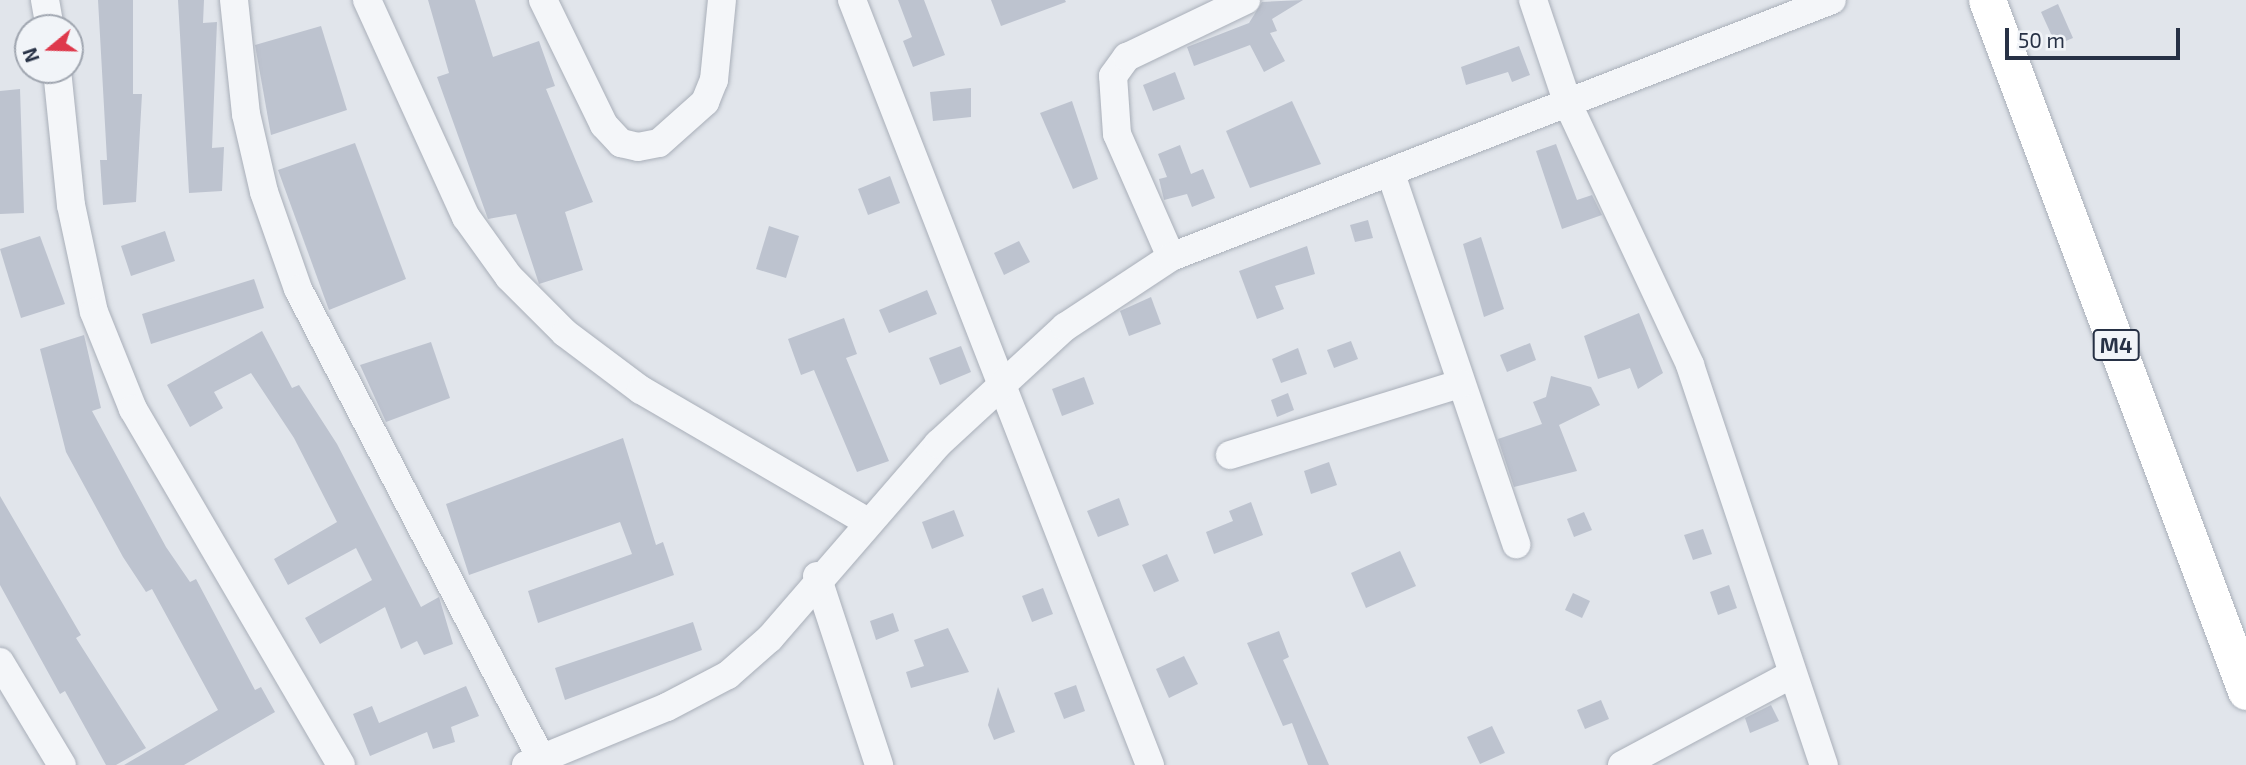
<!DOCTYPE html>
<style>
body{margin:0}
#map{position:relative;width:2246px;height:765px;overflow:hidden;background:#e1e5eb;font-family:"Exo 2",sans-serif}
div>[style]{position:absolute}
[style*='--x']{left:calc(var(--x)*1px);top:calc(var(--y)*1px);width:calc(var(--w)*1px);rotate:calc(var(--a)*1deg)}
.building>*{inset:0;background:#bdc3cf}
.roads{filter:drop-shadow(0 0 2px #a9afb9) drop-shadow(0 0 2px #a9afb9)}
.minor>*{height:28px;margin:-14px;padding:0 14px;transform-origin:14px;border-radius:14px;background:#f4f6f9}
.major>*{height:37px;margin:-18.5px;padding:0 18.5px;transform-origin:18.5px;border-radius:18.5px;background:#fff}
span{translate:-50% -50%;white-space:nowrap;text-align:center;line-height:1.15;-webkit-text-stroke:5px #f1f4f8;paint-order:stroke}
.shield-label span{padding:2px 5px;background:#f1f4f8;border:2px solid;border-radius:5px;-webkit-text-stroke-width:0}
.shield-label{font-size:21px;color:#273145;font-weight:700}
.north{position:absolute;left:14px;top:14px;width:70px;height:70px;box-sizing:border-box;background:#f1f4f8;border:2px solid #a0a6b0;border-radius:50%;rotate:251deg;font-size:19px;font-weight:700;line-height:28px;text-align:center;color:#273145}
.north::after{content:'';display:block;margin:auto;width:24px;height:32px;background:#de384b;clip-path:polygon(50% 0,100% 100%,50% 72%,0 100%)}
.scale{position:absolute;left:2005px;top:28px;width:175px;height:32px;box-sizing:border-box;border:4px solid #273145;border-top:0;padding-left:9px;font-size:21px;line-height:24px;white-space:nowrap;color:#273145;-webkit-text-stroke:5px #f1f4f8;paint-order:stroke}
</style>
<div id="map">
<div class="building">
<i style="clip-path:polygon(98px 0,133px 0,133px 94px,142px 94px,136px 202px,103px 205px,100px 160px,107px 160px)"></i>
<i style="clip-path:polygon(178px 0,204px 0,203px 23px,217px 22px,212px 148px,224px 147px,222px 191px,189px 193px)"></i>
<i style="clip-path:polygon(428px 0,475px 0,493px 57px,539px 41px,555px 86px,546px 89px,593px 202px,565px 212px,583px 270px,539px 284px,516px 214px,488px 219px,437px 77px,449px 73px)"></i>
<i style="clip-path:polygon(898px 0,924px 0,945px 55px,913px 67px,903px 41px,912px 37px)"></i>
<i style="clip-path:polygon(991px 0,1065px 0,1066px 2px,1001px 26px)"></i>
<i style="clip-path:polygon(1303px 0,1272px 19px,1277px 31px,1270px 33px,1285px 61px,1264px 72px,1250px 45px,1194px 66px,1187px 47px,1249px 23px,1262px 2px)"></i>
<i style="clip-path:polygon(2058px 4px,2073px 38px,2056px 45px,2041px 12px)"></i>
<i style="clip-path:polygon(321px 26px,347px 110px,271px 135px,255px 45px)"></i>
<i style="clip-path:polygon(1519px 46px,1530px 75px,1512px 82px,1508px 72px,1466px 85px,1461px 67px)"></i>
<i style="clip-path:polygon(1175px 72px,1185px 99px,1153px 111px,1143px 85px)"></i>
<i style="clip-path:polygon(971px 88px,971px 117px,933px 121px,930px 92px)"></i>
<i style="clip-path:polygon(20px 89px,24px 213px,0 214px,0 91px)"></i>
<i style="clip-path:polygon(1072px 101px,1098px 179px,1073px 189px,1040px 113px)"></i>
<i style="clip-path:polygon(1292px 101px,1321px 164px,1250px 188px,1226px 131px)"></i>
<i style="clip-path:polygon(355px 143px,406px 279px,329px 310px,278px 170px)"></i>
<i style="clip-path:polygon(1556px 144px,1577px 200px,1592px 195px,1602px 215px,1562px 229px,1536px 151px)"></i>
<i style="clip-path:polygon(1180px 145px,1191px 174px,1203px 169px,1215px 198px,1192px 207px,1187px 194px,1164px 200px,1159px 179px,1167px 177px,1158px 154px)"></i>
<i style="clip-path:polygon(890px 176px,900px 203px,868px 215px,858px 189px)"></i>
<i style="clip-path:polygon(1368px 220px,1373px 238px,1355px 242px,1350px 225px)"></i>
<i style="clip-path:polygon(769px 226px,799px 236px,786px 278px,756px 269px)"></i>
<i style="clip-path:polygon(165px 231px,175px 261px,131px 276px,121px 246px)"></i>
<i style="clip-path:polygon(40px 236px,65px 304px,21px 318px,0 249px)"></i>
<i style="clip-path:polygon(1481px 237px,1504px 309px,1484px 317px,1463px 244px)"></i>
<i style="clip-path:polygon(1019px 241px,1030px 262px,1004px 275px,994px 253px)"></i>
<i style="clip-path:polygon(1307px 246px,1315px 274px,1275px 286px,1284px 309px,1257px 319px,1239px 271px)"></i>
<i style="clip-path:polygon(254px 279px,264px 308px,151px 344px,142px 314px)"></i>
<i style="clip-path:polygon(927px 290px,937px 314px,889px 333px,879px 310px)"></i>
<i style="clip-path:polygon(1151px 297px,1161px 324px,1129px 336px,1120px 311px)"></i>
<i style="clip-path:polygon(1639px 313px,1663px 373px,1638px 389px,1630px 368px,1598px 379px,1584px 336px)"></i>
<i style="clip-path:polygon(844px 318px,857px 354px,846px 358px,889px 461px,857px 472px,814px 370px,801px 375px,788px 339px)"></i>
<i style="clip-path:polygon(262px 331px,292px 388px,299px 385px,337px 444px,421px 607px,439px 597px,453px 644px,424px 655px,417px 641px,401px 649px,385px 607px,320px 644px,305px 618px,372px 580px,356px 548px,288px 585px,274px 559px,337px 522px,294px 438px,251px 373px,214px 392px,223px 408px,190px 427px,167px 385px)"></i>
<i style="clip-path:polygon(84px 335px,101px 408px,92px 411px,166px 547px,190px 582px,196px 579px,255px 690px,261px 687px,275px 712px,184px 765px,124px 765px,218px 710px,152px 589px,146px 592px,123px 557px,66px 452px,40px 349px)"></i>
<i style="clip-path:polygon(1351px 341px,1358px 359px,1334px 368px,1327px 350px)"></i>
<i style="clip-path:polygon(431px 342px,450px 398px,386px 422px,360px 365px)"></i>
<i style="clip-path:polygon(1530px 343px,1536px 360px,1507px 372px,1500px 355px)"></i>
<i style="clip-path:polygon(961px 346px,971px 372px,940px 385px,929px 358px)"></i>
<i style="clip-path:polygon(1298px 348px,1307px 374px,1281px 383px,1272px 359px)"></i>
<i style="clip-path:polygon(1551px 376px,1591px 387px,1600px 405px,1559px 425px,1577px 471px,1514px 487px,1498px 439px,1542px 424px,1533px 402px,1546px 397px)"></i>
<i style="clip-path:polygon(1084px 377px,1094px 404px,1062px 416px,1052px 389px)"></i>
<i style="clip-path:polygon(1288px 393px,1294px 410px,1277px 417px,1271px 400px)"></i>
<i style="clip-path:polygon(623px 438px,656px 545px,663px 542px,674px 575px,538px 623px,528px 591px,632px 554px,620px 522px,469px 575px,446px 504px)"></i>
<i style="clip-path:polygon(1329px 462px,1337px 485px,1311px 494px,1304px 471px)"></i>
<i style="clip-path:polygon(0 496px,81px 635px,76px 638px,146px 748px,116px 765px,106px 765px,65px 691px,60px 694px,0 585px)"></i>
<i style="clip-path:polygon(1119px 498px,1129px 525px,1098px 537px,1087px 511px)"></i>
<i style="clip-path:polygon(1251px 502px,1263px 535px,1214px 554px,1206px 532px,1233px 521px,1229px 511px)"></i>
<i style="clip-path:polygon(954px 510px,964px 536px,932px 549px,922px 522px)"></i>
<i style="clip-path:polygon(1584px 512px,1592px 530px,1574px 537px,1567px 519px)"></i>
<i style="clip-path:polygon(1703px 529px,1712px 554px,1693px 560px,1684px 535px)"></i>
<i style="clip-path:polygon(1400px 551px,1416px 586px,1366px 608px,1351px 573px)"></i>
<i style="clip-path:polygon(1167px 554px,1179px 581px,1154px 592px,1142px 565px)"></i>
<i style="clip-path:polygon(1729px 585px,1737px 608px,1718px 615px,1710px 592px)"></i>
<i style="clip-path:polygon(1043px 588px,1053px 614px,1032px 622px,1022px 596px)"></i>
<i style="clip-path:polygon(1573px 593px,1590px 601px,1582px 618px,1565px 610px)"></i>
<i style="clip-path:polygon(893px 613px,899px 631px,876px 640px,870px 621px)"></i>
<i style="clip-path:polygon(693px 622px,702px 650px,565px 700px,555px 668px)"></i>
<i style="clip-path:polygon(948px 628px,969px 672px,911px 688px,906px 672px,924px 666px,914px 640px)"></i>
<i style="clip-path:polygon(1279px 631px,1289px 657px,1283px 660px,1329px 765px,1308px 765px,1292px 723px,1283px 726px,1247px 643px)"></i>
<i style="clip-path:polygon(1184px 656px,1198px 684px,1169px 698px,1156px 669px)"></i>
<i style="clip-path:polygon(1076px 685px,1085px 711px,1064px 719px,1054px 693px)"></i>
<i style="clip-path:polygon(466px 686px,479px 716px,451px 727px,455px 742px,433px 749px,427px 732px,370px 756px,353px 714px,372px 706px,379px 723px)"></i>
<i style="clip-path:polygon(998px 687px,1015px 732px,994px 740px,988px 725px)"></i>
<i style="clip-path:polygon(1601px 700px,1609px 719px,1585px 729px,1577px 710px)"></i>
<i style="clip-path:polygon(1771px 705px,1779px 721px,1750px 733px,1745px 718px)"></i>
<i style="clip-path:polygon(1492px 726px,1505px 753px,1480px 764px,1467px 737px)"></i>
</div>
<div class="roads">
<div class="minor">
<i style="--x:45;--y:0;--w:28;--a:80"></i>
<i style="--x:234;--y:0;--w:115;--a:84"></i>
<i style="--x:246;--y:114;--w:80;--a:77"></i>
<i style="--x:264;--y:192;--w:103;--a:70.7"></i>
<i style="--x:298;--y:289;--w:530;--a:62.61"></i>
<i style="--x:367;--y:0;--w:239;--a:65.5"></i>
<i style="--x:466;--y:217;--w:74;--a:54.4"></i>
<i style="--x:509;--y:277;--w:79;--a:45"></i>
<i style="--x:565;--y:333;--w:95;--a:36.9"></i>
<i style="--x:641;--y:390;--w:263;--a:30.2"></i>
<i style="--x:543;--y:0;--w:139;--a:64"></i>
<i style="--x:604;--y:125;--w:25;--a:47"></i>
<i style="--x:621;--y:143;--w:17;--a:13"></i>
<i style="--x:638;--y:147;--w:21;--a:-11"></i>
<i style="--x:659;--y:143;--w:62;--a:-41.7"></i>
<i style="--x:705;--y:102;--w:24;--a:-68"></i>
<i style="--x:714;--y:80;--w:80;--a:-84.3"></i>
<i style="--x:852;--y:0;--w:821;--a:68.72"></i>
<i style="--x:1533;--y:0;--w:110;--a:71.4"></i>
<i style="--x:1568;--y:104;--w:288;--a:64.9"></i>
<i style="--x:1690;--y:365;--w:422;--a:71.5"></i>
<i style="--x:57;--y:70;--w:136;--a:84.1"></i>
<i style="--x:71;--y:205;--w:109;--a:77.9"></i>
<i style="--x:94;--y:312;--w:105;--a:68.1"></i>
<i style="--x:133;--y:409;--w:412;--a:59.7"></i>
<i style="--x:1391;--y:174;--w:391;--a:71.3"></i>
<i style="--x:1171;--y:257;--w:134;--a:-113.7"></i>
<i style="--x:1117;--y:134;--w:58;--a:-93.9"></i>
<i style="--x:1113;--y:76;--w:24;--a:-54"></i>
<i style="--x:1127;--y:57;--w:132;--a:-25.6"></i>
<i style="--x:1230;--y:455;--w:241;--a:-17.2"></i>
<i style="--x:817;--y:576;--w:199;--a:71.8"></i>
<i style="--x:0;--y:662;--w:120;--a:59"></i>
<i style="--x:526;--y:765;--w:152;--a:-22.4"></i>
<i style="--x:667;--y:707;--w:69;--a:-27.7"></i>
<i style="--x:728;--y:675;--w:56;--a:-41.4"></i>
<i style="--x:770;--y:638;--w:257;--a:-49.1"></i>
<i style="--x:938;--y:444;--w:173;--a:-42.7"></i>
<i style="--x:1065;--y:327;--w:127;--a:-33.4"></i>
<i style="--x:1171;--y:257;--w:709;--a:-21.25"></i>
<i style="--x:1622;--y:765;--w:189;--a:-28.1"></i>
</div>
<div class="major">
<i style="--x:1987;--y:0;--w:738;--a:69.45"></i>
</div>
</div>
<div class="shield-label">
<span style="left:2116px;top:345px">M4</span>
</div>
<div class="north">N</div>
<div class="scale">50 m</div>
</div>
